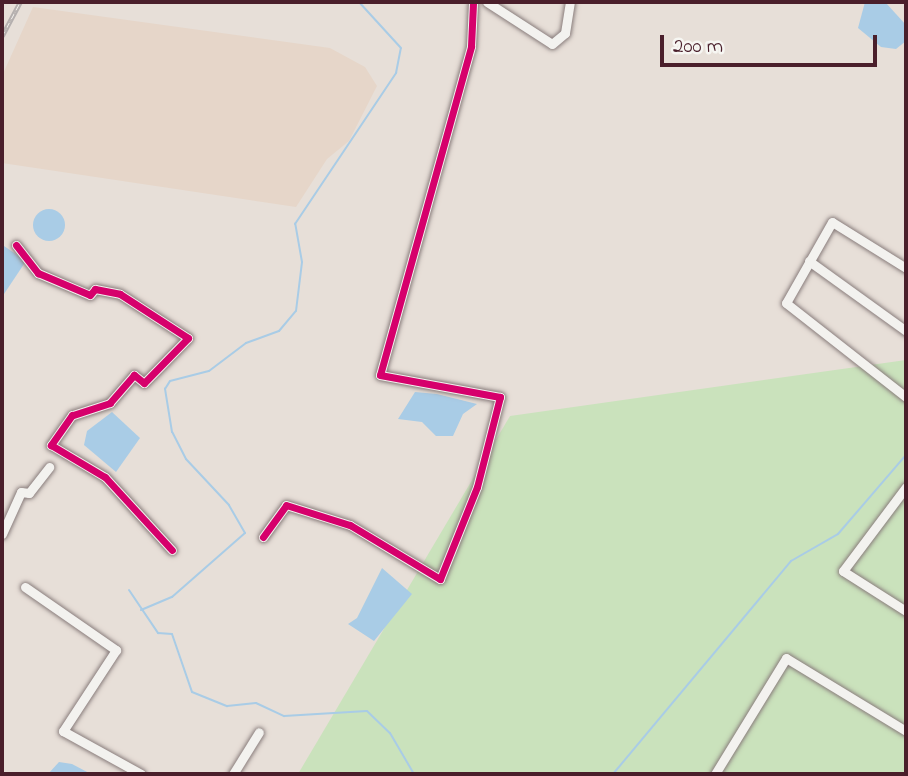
<!DOCTYPE html>
<style>
body{margin:0}
#map{position:relative;width:908px;height:776px;overflow:hidden;background:#e7dfd8;font-family:"Indie Flower",sans-serif}
div>[style]{position:absolute}
[style*='--x']{left:calc(var(--x)*1px);top:calc(var(--y)*1px);width:calc(var(--w)*1px);rotate:calc(var(--a)*1deg)}
.built>*{inset:0;background:#e6d6c9}
.green>*{inset:0;background:#cae2bc}
.water>*{inset:0;background:#a9cce6}
.round{border-radius:50%}
.stream>*{height:2px;margin:-1px;padding:0 1px;transform-origin:1px;border-radius:1px;background:#a9cce6}
.roads{filter:drop-shadow(0 0 2px #897d7c) drop-shadow(0 0 2px #897d7c)}
.street>*{height:9px;margin:-4.5px;padding:0 4.5px;transform-origin:4.5px;border-radius:4.5px;background:#f3f2ef}
.rail>*{height:4.5px;margin-top:-2.25px;transform-origin:0;background:repeating-linear-gradient(90deg,#f6f6f2 0 5px,#b4afae 0 10px);box-sizing:border-box;border-block:2px solid #b4afae}
.cycleway>*{height:7px;margin:-3.5px;padding:0 3.5px;transform-origin:3.5px;border-radius:3.5px;background:#d6006c}
span{translate:-50% -50%;white-space:nowrap;text-align:center;line-height:1.15;-webkit-text-stroke:6px #f6f6f2;paint-order:stroke}
.frame{position:absolute;inset:0;border:4px solid #4a1f2b;pointer-events:none}
.scale{position:absolute;left:660px;top:35px;width:217px;height:32px;box-sizing:border-box;border:4px solid #4a1f2b;border-top:0;padding-left:9px;font-size:21px;line-height:24px;white-space:nowrap;color:#4a1f2b;-webkit-text-stroke:5px #f6f6f2;paint-order:stroke}
</style>
<div id="map">
<div class="built">
<i style="clip-path:polygon(33px 7px,330px 48px,365px 67px,377px 86px,349px 141px,327px 159px,296px 207px,2px 163px,2px 76px)"></i>
</div>
<div class="green">
<i style="clip-path:polygon(906px 360px,906px 774px,298px 774px,510px 416px)"></i>
</div>
<div class="water">
<i style="clip-path:polygon(865px 2px,886px 3px,906px 25px,906px 41px,896px 49px,881px 47px,858px 28px)"></i>
<i class="round" style="left:33px;top:209px;width:32px;height:32px"></i>
<i style="clip-path:polygon(4px 246px,26px 261px,2px 297px,2px 247px)"></i>
<i style="clip-path:polygon(415px 392px,437px 394px,477px 404px,463px 414px,453px 436px,436px 436px,422px 422px,398px 419px)"></i>
<i style="clip-path:polygon(112px 412px,140px 438px,116px 472px,84px 445px,87px 431px)"></i>
<i style="clip-path:polygon(382px 568px,412px 594px,374px 641px,348px 624px,357px 618px)"></i>
<i style="clip-path:polygon(59px 762px,72px 764px,91px 774px,48px 774px)"></i>
</div>
<div class="stream">
<i style="--x:129;--y:590;--w:52;--a:56"></i>
<i style="--x:158;--y:633;--w:14;--a:4"></i>
<i style="--x:172;--y:634;--w:61;--a:71"></i>
<i style="--x:192;--y:692;--w:38;--a:22"></i>
<i style="--x:227;--y:706;--w:29;--a:-6"></i>
<i style="--x:256;--y:703;--w:31;--a:25"></i>
<i style="--x:284;--y:716;--w:83;--a:-3.4"></i>
<i style="--x:367;--y:711;--w:32;--a:44"></i>
<i style="--x:390;--y:733;--w:48;--a:59.7"></i>
<i style="--x:141;--y:610;--w:34;--a:-23"></i>
<i style="--x:172;--y:597;--w:97;--a:-41.2"></i>
<i style="--x:245;--y:533;--w:32;--a:-120"></i>
<i style="--x:229;--y:505;--w:63;--a:-133.1"></i>
<i style="--x:186;--y:459;--w:30;--a:-117"></i>
<i style="--x:172;--y:432;--w:44;--a:-99.2"></i>
<i style="--x:165;--y:389;--w:9;--a:-58"></i>
<i style="--x:170;--y:381;--w:40;--a:-14.4"></i>
<i style="--x:209;--y:371;--w:46;--a:-37.1"></i>
<i style="--x:246;--y:343;--w:35;--a:-20"></i>
<i style="--x:279;--y:331;--w:26;--a:-50"></i>
<i style="--x:296;--y:311;--w:49;--a:-83"></i>
<i style="--x:302;--y:262;--w:39;--a:-100"></i>
<i style="--x:295;--y:224;--w:182;--a:-56.2"></i>
<i style="--x:396;--y:73;--w:25;--a:-79"></i>
<i style="--x:401;--y:48;--w:62;--a:-132.4"></i>
<i style="--x:613;--y:774;--w:278;--a:-50.1"></i>
<i style="--x:791;--y:561;--w:54;--a:-29.9"></i>
<i style="--x:838;--y:534;--w:104;--a:-49.3"></i>
</div>
<div class="roads">
<div class="street">
<i style="--x:487;--y:2;--w:77;--a:32.9"></i>
<i style="--x:552;--y:44;--w:17;--a:-40"></i>
<i style="--x:565;--y:33;--w:31;--a:-81"></i>
<i style="--x:16;--y:245;--w:36;--a:52"></i>
<i style="--x:38;--y:273;--w:56;--a:22.9"></i>
<i style="--x:90;--y:295;--w:8;--a:-50"></i>
<i style="--x:95;--y:289;--w:25;--a:11"></i>
<i style="--x:120;--y:294;--w:81;--a:32.9"></i>
<i style="--x:188;--y:338;--w:63;--a:134.4"></i>
<i style="--x:144;--y:383;--w:13;--a:-141"></i>
<i style="--x:134;--y:375;--w:37;--a:131"></i>
<i style="--x:110;--y:403;--w:40;--a:162"></i>
<i style="--x:72;--y:415;--w:37;--a:125"></i>
<i style="--x:51;--y:445;--w:63;--a:30.7"></i>
<i style="--x:105;--y:477;--w:99;--a:47.5"></i>
<i style="--x:809;--y:261;--w:120;--a:35.8"></i>
<i style="--x:906;--y:268;--w:87;--a:-148.1"></i>
<i style="--x:832;--y:222;--w:93;--a:119.6"></i>
<i style="--x:786;--y:303;--w:152;--a:38.1"></i>
<i style="--x:906;--y:487;--w:105;--a:126.9"></i>
<i style="--x:843;--y:571;--w:75;--a:32.4"></i>
<i style="--x:2;--y:534;--w:46;--a:-65.7"></i>
<i style="--x:21;--y:492;--w:8;--a:7"></i>
<i style="--x:29;--y:493;--w:33;--a:-52"></i>
<i style="--x:263;--y:537;--w:39;--a:-54"></i>
<i style="--x:286;--y:505;--w:67;--a:17.4"></i>
<i style="--x:350;--y:525;--w:105;--a:31"></i>
<i style="--x:440;--y:579;--w:99;--a:-68.1"></i>
<i style="--x:477;--y:487;--w:93;--a:-75.7"></i>
<i style="--x:500;--y:397;--w:122;--a:-169.6"></i>
<i style="--x:380;--y:375;--w:341;--a:-74.5"></i>
<i style="--x:471;--y:46;--w:43;--a:-87.3"></i>
<i style="--x:25;--y:587;--w:111;--a:34.7"></i>
<i style="--x:116;--y:650;--w:97;--a:123.2"></i>
<i style="--x:63;--y:731;--w:89;--a:28.9"></i>
<i style="--x:233;--y:774;--w:49;--a:-58.2"></i>
<i style="--x:715;--y:774;--w:136;--a:-58.5"></i>
<i style="--x:786;--y:658;--w:140;--a:31.3"></i>
</div>
</div>
<div class="rail">
<i style="--x:2;--y:36;--w:38;--a:-62"></i>
</div>
<div class="cycleway">
<i style="--x:16;--y:245;--w:36;--a:52"></i>
<i style="--x:38;--y:273;--w:56;--a:22.9"></i>
<i style="--x:90;--y:295;--w:8;--a:-50"></i>
<i style="--x:95;--y:289;--w:25;--a:11"></i>
<i style="--x:120;--y:294;--w:81;--a:32.9"></i>
<i style="--x:188;--y:338;--w:63;--a:134.4"></i>
<i style="--x:144;--y:383;--w:13;--a:-141"></i>
<i style="--x:134;--y:375;--w:37;--a:131"></i>
<i style="--x:110;--y:403;--w:40;--a:162"></i>
<i style="--x:72;--y:415;--w:37;--a:125"></i>
<i style="--x:51;--y:445;--w:63;--a:30.7"></i>
<i style="--x:105;--y:477;--w:99;--a:47.5"></i>
<i style="--x:263;--y:537;--w:39;--a:-54"></i>
<i style="--x:286;--y:505;--w:67;--a:17.4"></i>
<i style="--x:350;--y:525;--w:105;--a:31"></i>
<i style="--x:440;--y:579;--w:99;--a:-68.1"></i>
<i style="--x:477;--y:487;--w:93;--a:-75.7"></i>
<i style="--x:500;--y:397;--w:122;--a:-169.6"></i>
<i style="--x:380;--y:375;--w:341;--a:-74.5"></i>
<i style="--x:471;--y:46;--w:43;--a:-87.3"></i>
</div>
<div class="frame"></div>
<div class="scale">200 m</div>
</div>
